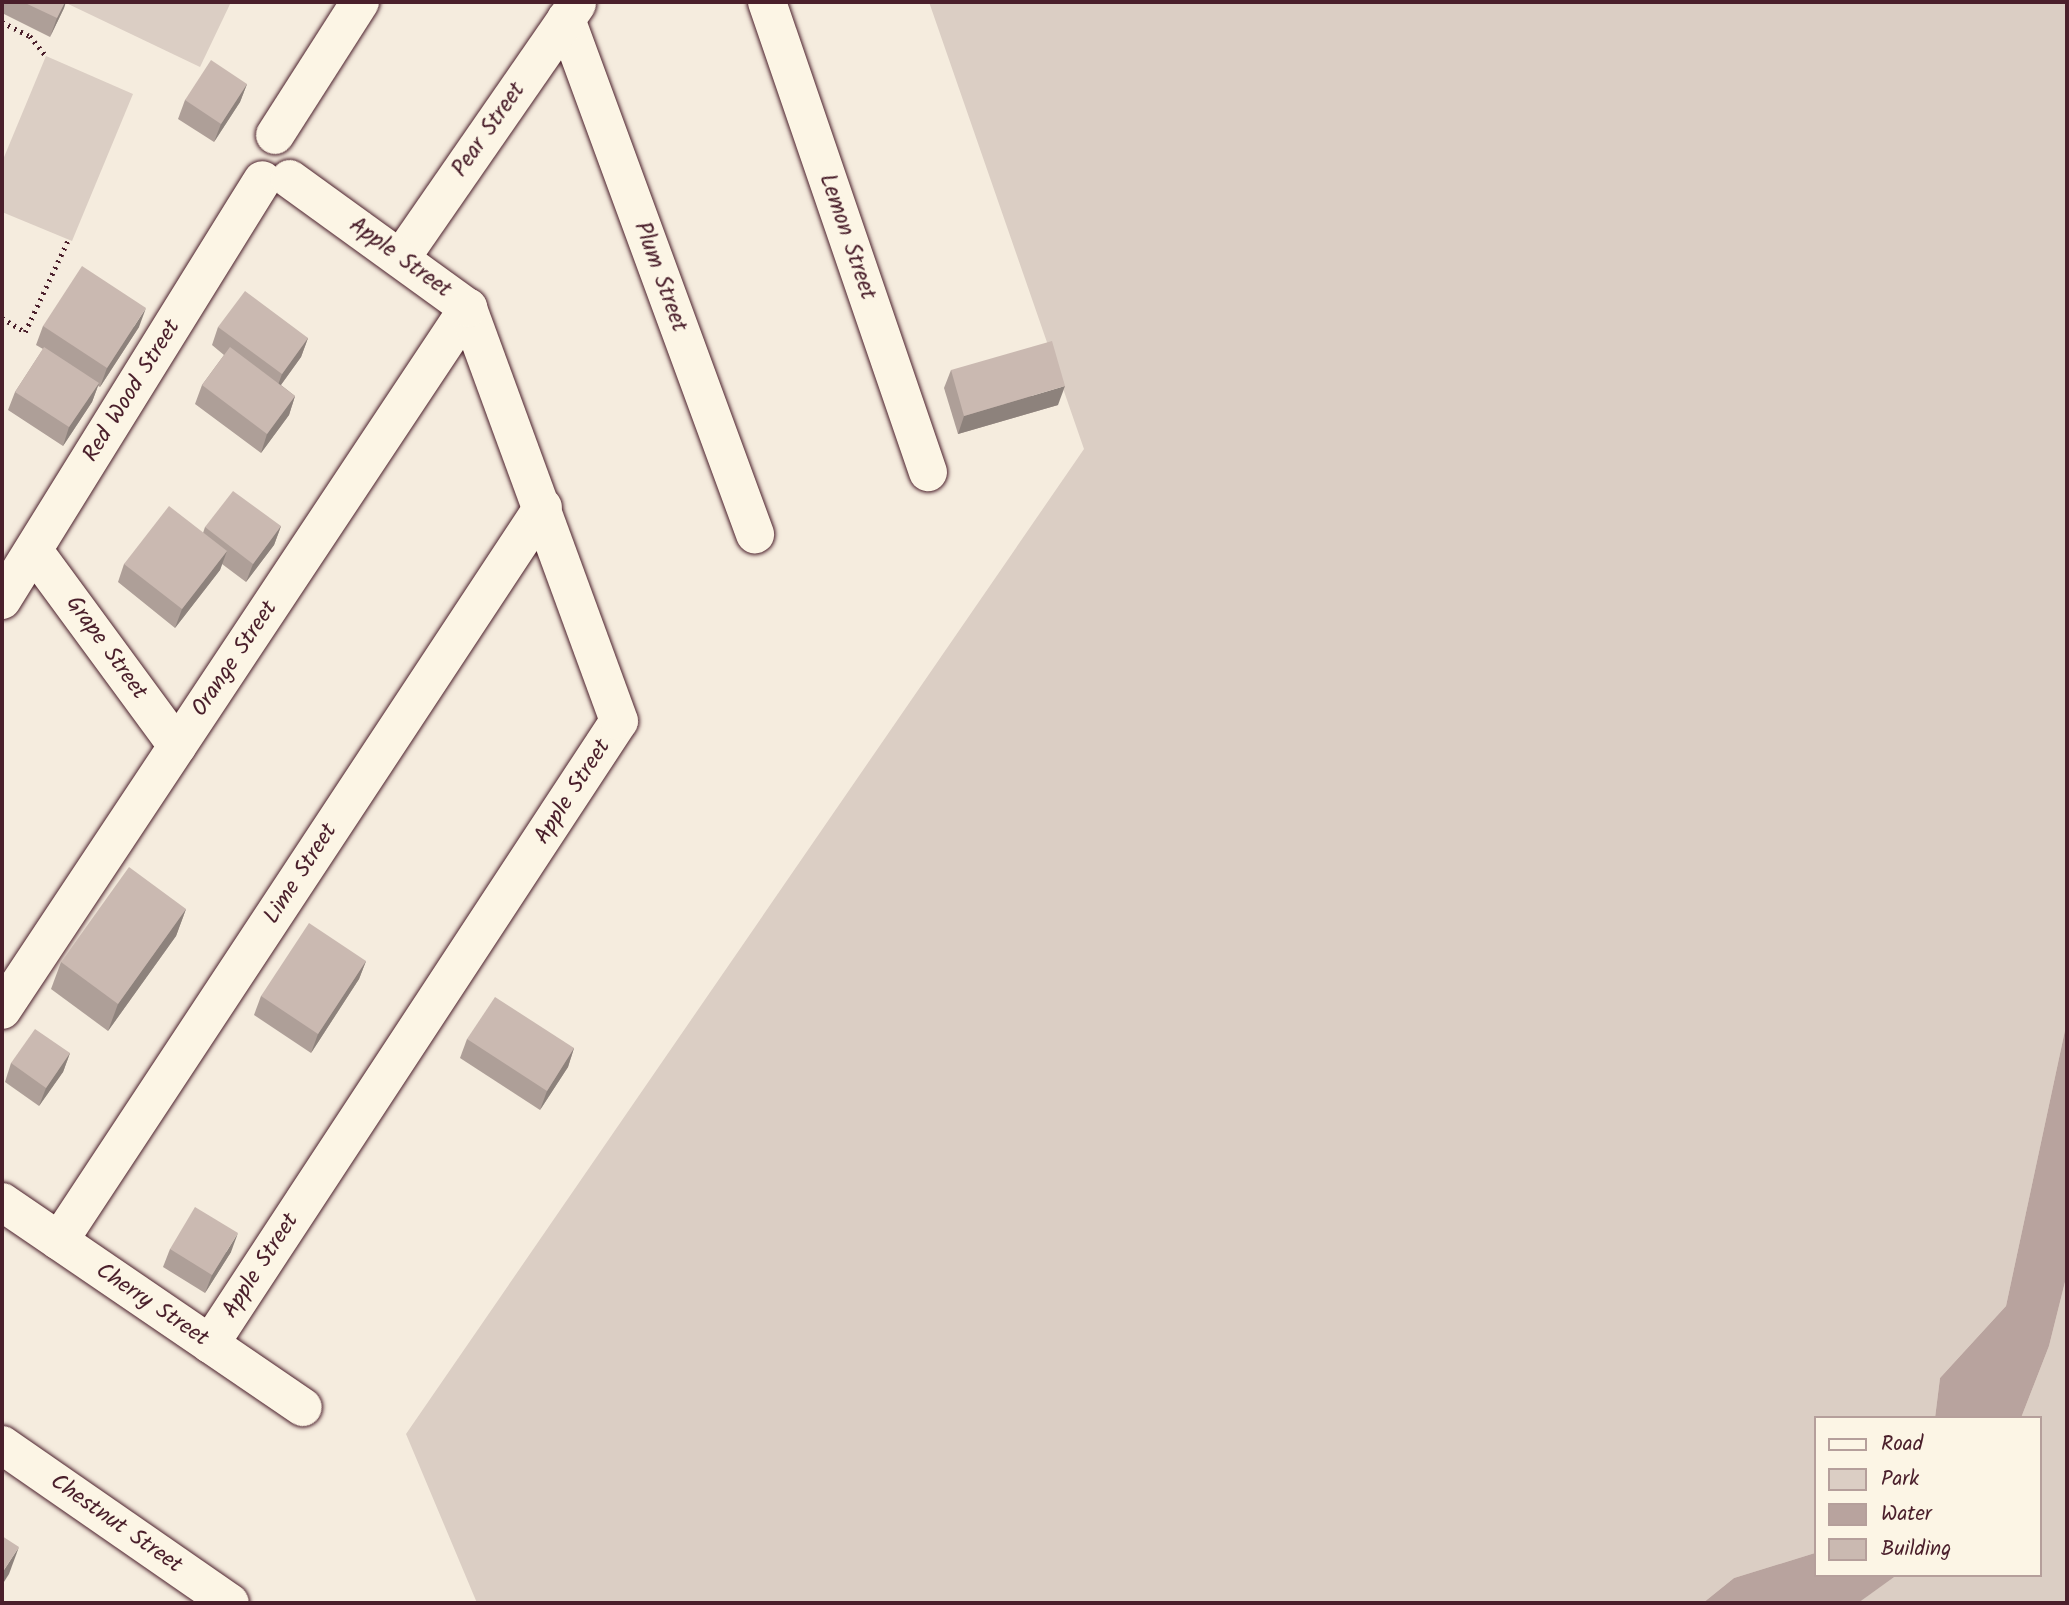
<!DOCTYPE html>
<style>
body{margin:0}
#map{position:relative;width:2069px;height:1605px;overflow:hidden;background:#f5ecde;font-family:Kalam,sans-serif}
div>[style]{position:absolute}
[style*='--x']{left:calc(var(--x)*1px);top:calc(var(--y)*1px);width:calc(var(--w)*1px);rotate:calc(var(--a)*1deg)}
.green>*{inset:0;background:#dbcec4}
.water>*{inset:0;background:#b8a39e}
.path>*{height:4.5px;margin-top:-2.25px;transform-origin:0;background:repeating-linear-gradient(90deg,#4a1f2b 0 2px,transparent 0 7px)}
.roads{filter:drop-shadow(0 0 2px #4a1f2b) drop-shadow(0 0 2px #4a1f2b)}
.minor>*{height:38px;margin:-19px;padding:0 19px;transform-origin:19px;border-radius:19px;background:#fcf5e5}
.wall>*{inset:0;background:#ae9f98}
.shaded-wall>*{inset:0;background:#8d827c}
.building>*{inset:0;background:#cab9b1}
span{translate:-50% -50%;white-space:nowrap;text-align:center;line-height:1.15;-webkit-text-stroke:6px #fcf5e5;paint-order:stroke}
.street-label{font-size:23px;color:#4a1f2b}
.frame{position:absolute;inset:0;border:4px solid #4a1f2b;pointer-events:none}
.legend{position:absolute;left:1814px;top:1416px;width:228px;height:161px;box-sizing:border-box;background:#fcf5e5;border:2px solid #b59f9b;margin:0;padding:9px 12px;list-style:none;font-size:21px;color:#4a1f2b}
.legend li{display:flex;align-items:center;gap:14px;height:35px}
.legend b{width:35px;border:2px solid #b59f9b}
</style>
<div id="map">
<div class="green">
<i style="clip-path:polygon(64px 2px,231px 2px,200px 67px)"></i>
<i style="clip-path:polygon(929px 2px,2067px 2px,2067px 1021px,2006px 1306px,1940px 1378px,1935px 1418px,1815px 1418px,1815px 1553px,1734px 1578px,1703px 1603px,477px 1603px,406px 1434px,1084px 449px)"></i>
<i style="clip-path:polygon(46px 56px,133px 94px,72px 241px,2px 212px,2px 162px)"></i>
<i style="clip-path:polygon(2067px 1274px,2067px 1603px,1857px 1603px,1897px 1575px,2039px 1575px,2039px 1418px,2021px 1418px,2049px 1346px)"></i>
</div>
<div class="water">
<i style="clip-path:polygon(2067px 1021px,2067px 1274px,2049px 1346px,2021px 1418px,1935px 1418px,1940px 1378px,2006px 1306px)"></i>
<i style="clip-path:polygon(1815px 1553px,1815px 1575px,1897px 1575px,1858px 1603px,1703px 1603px,1734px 1578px)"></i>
</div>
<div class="path">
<i style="--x:2;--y:22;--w:31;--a:27"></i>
<i style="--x:30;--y:36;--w:26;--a:51"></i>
<i style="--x:2;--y:318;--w:27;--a:31"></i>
<i style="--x:25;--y:332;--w:102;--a:-64.9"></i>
</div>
<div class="roads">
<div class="minor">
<i style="--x:767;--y:2;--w:497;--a:71.1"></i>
<i style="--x:566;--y:19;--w:549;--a:69.85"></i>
<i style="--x:275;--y:135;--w:158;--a:-57.4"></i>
<i style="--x:401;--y:258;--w:309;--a:-55.3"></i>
<i style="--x:34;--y:551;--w:242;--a:53.7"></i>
<i style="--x:2;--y:600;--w:494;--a:-58.2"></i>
<i style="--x:2;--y:1010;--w:843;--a:-56.42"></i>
<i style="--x:2;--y:1202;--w:364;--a:34.3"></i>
<i style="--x:59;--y:1241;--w:879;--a:-56.6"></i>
<i style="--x:210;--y:1344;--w:745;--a:-56.72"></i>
<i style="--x:619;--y:721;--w:440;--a:-110.1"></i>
<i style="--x:468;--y:308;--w:220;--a:-144.1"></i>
<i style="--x:2;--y:1445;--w:277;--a:34.7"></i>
</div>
</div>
<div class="wall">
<i style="clip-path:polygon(2px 2px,65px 2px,64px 8px,50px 37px,2px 13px)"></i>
<i style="clip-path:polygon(247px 84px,240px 102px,214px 142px,178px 119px,185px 100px)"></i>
<i style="clip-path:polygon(43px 326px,139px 327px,100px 387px,98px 386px,92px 402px,63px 446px,8px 410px,15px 392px,43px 349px,36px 345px)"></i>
<i style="clip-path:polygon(218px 327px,308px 338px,301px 357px,281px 385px,295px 396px,289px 415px,261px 453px,195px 404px,202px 385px,224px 355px,212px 345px)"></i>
<i style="clip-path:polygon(951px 370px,1058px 405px,958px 434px,944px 388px)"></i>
<i style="clip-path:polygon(281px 526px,274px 545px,246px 582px,222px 564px,220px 570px,175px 628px,118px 582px,124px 564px,203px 533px,205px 527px)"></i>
<i style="clip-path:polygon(186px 909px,176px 936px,108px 1031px,51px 989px,61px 962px)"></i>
<i style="clip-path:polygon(366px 961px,359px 979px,311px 1053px,254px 1015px,261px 996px)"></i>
<i style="clip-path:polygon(467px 1039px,574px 1048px,568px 1067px,540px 1110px,460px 1058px)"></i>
<i style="clip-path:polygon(70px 1053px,63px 1072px,39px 1106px,5px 1082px,11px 1063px)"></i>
<i style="clip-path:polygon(170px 1249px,231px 1252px,205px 1293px,163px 1267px)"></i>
</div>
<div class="shaded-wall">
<i style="clip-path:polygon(65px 2px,66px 2px,64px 8px,50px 37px,57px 18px)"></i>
<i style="clip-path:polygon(247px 84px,240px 102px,214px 142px,221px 124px)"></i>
<i style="clip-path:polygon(146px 308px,139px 327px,100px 387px,107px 368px)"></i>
<i style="clip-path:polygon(308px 338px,301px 357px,275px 393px,282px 374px)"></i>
<i style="clip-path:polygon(99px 383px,92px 402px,63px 446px,69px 427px)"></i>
<i style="clip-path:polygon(1065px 386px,1058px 405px,958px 434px,964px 416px)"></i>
<i style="clip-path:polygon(295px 396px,289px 415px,261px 453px,267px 434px)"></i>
<i style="clip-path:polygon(281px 526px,274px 545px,246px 582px,253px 564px)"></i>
<i style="clip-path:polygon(227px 551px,220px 570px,175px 628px,182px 609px)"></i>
<i style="clip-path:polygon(186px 909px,176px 936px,108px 1031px,118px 1004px)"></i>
<i style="clip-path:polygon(366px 961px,359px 979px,311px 1053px,318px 1034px)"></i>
<i style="clip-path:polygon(574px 1048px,568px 1067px,540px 1110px,547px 1091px)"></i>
<i style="clip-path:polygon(70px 1053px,63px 1072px,39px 1106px,46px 1088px)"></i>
<i style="clip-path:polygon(238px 1233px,231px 1252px,205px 1293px,212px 1275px)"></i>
<i style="clip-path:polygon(19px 1547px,9px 1574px,2px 1585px,2px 1573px)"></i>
</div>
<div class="building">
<i style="clip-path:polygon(23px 2px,65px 2px,57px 18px)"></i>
<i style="clip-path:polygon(211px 60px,247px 84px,221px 124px,185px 100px)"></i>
<i style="clip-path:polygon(82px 266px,146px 308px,107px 368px,43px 326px)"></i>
<i style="clip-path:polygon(245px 291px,308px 338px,282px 374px,218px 327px)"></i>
<i style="clip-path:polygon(1052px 341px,1065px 386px,964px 416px,951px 370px)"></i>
<i style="clip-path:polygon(44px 347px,99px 383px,69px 427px,15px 392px)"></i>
<i style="clip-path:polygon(230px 347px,295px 396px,267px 434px,202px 385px)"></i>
<i style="clip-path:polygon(233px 491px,281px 526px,253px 564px,205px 527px)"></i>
<i style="clip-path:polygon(169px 506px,227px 551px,182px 609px,124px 564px)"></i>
<i style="clip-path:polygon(129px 867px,186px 909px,118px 1004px,61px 962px)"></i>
<i style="clip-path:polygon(309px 923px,366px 961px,318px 1034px,261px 996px)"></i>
<i style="clip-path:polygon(495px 997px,574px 1048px,547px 1091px,467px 1039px)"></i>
<i style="clip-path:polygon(35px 1029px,70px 1053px,46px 1088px,11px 1063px)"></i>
<i style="clip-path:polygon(195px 1207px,238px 1233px,212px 1275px,170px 1249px)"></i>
<i style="clip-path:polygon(2px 1536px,19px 1547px,2px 1573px)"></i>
</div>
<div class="street-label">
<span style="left:489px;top:130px;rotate:-55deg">Pear Street</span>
<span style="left:847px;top:237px;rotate:71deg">Lemon Street</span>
<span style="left:400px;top:258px;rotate:36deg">Apple Street</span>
<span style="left:660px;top:277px;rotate:70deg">Plum Street</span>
<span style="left:132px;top:391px;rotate:-58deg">Red Wood Street</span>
<span style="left:106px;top:648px;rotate:54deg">Grape Street</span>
<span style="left:235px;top:659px;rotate:-56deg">Orange Street</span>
<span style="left:573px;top:792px;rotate:-57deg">Apple Street</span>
<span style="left:301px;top:874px;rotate:-57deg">Lime Street</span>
<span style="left:261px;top:1266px;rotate:-57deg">Apple Street</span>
<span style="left:152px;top:1305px;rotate:34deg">Cherry Street</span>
<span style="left:116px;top:1524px;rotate:35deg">Chestnut Street</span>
</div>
<div class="frame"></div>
<ul class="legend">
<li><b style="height:9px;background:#fcf5e5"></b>Road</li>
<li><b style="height:19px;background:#dbcec4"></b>Park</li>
<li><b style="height:19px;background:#b8a39e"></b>Water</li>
<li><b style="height:19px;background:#cab9b1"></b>Building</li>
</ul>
</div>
